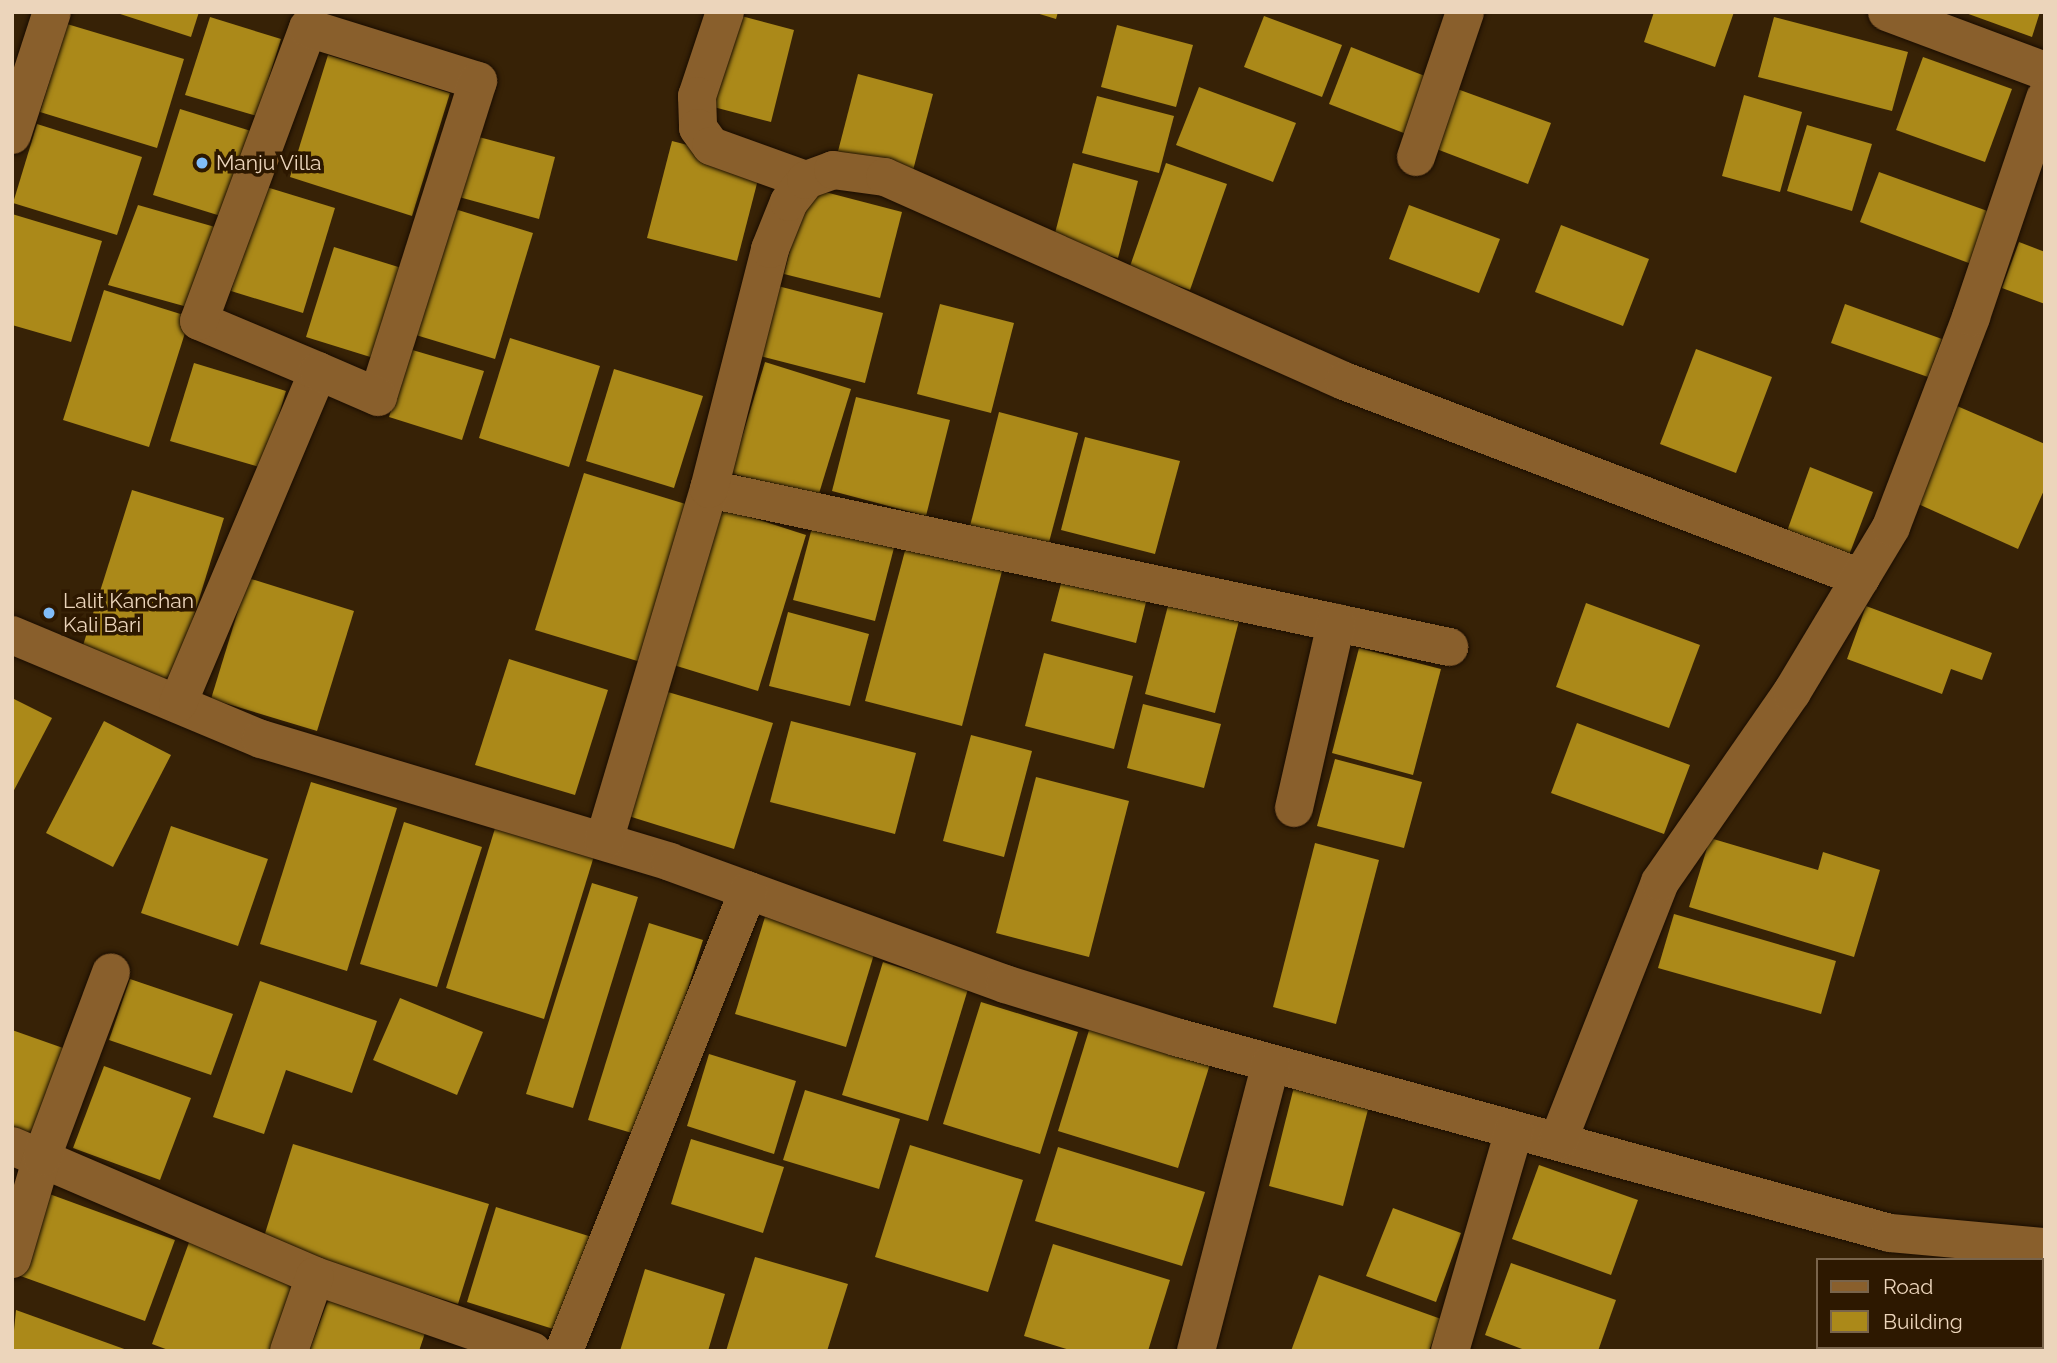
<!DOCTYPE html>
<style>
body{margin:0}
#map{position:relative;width:2057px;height:1363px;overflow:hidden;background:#372206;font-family:Raleway,sans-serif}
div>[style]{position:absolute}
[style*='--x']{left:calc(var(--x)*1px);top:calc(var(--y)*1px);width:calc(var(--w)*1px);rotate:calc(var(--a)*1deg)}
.building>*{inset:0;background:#ab8919}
.roads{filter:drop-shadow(0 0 2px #1a0d01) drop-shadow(0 0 2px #1a0d01)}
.minor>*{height:38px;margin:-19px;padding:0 19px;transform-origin:19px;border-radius:19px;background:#895f2c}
.dots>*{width:19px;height:19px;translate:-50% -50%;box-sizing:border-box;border:4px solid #2d1800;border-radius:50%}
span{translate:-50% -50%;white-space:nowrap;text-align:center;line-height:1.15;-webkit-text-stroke:7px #2d1800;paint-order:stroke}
.poi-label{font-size:21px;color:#ecd5bb}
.left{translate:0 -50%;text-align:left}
.frame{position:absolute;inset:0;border:14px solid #ecd5bb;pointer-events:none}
.legend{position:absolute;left:1816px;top:1258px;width:228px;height:91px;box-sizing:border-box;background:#2d1800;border:2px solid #79644b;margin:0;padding:9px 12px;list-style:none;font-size:21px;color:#ecd5bb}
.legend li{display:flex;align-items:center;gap:14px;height:35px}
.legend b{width:35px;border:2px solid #79644b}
</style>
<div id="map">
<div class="building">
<i style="clip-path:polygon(114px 12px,199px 12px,191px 37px)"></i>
<i style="clip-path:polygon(1033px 12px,1058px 12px,1056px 19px)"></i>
<i style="clip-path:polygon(1654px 12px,1734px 12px,1715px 67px,1644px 42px)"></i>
<i style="clip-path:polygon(1963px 12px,2040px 12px,2032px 37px)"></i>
<i style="clip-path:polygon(730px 13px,794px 30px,771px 122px,706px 105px)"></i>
<i style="clip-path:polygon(1264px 16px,1342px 45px,1322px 97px,1244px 67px)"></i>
<i style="clip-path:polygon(210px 17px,281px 39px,257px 116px,185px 95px)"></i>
<i style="clip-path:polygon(1774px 17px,1908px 52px,1892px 111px,1758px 77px)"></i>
<i style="clip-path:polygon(67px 24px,184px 59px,157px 148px,40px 112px)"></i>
<i style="clip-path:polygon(1117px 25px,1193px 45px,1176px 107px,1101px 87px)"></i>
<i style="clip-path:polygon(1351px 47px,1435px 80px,1414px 137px,1329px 104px)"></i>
<i style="clip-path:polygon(328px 55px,450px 93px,412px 216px,290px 177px)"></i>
<i style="clip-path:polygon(1923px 57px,2012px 89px,1985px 162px,1896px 130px)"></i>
<i style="clip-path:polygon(858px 74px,933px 94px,911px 178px,836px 159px)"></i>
<i style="clip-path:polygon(1449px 86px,1551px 123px,1528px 184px,1426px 145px)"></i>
<i style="clip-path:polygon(1199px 87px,1296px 123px,1273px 182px,1176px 145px)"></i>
<i style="clip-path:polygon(1744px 95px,1802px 112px,1780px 192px,1722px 176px)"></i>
<i style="clip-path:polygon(1097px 96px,1174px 116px,1159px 173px,1082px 153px)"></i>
<i style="clip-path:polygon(180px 109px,251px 131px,224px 217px,153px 195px)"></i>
<i style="clip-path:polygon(37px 124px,142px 157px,117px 235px,13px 203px)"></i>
<i style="clip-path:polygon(1807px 125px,1872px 144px,1852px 211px,1787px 191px)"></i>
<i style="clip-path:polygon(475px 136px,555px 157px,539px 219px,459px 197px)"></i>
<i style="clip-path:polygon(672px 141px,762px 164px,737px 261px,647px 238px)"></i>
<i style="clip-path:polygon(1073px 163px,1138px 181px,1118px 258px,1053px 241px)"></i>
<i style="clip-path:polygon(1166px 163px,1227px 184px,1190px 290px,1129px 269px)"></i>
<i style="clip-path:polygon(1879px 172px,1993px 213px,1974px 265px,1860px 222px)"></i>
<i style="clip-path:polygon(263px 186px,335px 208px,303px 313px,231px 291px)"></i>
<i style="clip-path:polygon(806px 187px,902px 212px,880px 298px,784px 274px)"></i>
<i style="clip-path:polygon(138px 205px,215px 227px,191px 308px,108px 285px)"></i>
<i style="clip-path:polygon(1409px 205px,1500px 239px,1479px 293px,1389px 259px)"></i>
<i style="clip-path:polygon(445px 206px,533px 233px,495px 359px,406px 332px)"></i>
<i style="clip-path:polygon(12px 214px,102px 241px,71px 342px,12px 325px)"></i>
<i style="clip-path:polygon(1561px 225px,1649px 259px,1623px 326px,1535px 292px)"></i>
<i style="clip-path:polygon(2019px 242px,2045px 252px,2045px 304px,2002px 288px)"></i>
<i style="clip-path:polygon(334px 247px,408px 270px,380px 360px,306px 337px)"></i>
<i style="clip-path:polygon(770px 284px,883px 313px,865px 383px,752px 354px)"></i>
<i style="clip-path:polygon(104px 290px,190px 317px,149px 447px,63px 420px)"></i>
<i style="clip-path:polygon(940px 304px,1014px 323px,991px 413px,917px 394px)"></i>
<i style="clip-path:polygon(1845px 304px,1942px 339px,1928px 377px,1831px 343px)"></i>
<i style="clip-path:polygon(510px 338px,600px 366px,569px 467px,479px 438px)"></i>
<i style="clip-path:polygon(409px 349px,484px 371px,462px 440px,389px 417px)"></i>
<i style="clip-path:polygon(1696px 349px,1772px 377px,1736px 473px,1660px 444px)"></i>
<i style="clip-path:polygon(765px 362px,851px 389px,817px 500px,731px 473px)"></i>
<i style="clip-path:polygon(194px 363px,286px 391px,263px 468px,170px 441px)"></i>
<i style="clip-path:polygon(614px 369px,703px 396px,674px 488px,586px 461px)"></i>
<i style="clip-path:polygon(856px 397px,950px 420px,926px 516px,832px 491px)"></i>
<i style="clip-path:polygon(1957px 406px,2045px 444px,2045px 488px,2018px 549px,1916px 503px)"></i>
<i style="clip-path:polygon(999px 412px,1078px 433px,1048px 546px,970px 526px)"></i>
<i style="clip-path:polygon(1085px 437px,1180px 461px,1155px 554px,1061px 530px)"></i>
<i style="clip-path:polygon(1810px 467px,1873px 492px,1848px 558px,1786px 534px)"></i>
<i style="clip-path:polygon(584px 473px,692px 506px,644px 663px,535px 630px)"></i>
<i style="clip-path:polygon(132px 490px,224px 518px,172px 687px,79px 658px)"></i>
<i style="clip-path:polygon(716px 506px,806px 535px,758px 691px,667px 663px)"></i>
<i style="clip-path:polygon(813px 524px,895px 544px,875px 621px,793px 600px)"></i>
<i style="clip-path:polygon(906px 547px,1002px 571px,962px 726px,865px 701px)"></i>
<i style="clip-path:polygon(1063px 576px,1147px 598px,1136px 643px,1051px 621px)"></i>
<i style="clip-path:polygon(248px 578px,354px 611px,317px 731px,211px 699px)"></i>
<i style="clip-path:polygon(1170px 598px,1240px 617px,1215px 713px,1145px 694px)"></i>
<i style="clip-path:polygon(1586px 603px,1700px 645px,1669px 728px,1556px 687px)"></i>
<i style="clip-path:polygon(1866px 606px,1992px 653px,1982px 680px,1951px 669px,1942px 694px,1847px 659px)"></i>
<i style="clip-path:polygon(788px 612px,869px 634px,850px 706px,769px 686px)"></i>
<i style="clip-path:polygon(1359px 648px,1441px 669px,1413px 775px,1332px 753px)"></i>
<i style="clip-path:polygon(1044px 653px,1133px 676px,1114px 749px,1025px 726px)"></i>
<i style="clip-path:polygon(509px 659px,608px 690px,575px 795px,475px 765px)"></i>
<i style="clip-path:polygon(661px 690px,773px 723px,734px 849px,622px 814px)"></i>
<i style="clip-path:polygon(12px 698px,52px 718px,12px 794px)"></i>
<i style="clip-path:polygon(1143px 704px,1221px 724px,1204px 788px,1127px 768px)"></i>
<i style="clip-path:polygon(104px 721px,171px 755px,113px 867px,46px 833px)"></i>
<i style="clip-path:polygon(791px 721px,916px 753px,895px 834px,770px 802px)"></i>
<i style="clip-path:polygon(1577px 723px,1690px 765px,1664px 834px,1551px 793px)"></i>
<i style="clip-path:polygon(971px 735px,1032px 751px,1004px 857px,943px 841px)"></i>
<i style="clip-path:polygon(1335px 759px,1422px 782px,1404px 848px,1317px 826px)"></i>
<i style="clip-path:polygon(1036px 777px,1129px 801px,1089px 957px,996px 933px)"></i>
<i style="clip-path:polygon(311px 782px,397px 808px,347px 971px,260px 944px)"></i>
<i style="clip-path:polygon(404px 822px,482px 847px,437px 987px,360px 964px)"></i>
<i style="clip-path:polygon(496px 825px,594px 856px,544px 1019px,446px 988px)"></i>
<i style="clip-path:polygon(171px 826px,268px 859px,238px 946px,141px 913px)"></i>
<i style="clip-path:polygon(1710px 838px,1818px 870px,1823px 852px,1880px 870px,1854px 957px,1689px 907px)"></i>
<i style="clip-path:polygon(1315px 843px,1379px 860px,1336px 1024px,1273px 1007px)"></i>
<i style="clip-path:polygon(592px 883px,638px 897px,573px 1108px,526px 1094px)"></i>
<i style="clip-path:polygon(1674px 914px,1836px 961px,1821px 1014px,1658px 968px)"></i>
<i style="clip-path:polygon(765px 917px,875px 951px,846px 1047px,735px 1014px)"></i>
<i style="clip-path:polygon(649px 923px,703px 940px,642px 1136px,588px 1120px)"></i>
<i style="clip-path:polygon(883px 962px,968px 989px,928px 1121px,842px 1095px)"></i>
<i style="clip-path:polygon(130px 979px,233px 1014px,211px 1075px,109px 1040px)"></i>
<i style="clip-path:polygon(260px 981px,377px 1021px,352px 1093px,286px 1070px,264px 1134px,213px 1117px)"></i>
<i style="clip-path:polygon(400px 998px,483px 1032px,457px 1095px,373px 1060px)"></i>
<i style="clip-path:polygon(981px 1002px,1078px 1032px,1040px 1154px,943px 1124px)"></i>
<i style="clip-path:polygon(1090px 1027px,1210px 1064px,1178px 1168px,1058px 1131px)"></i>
<i style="clip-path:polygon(12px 1030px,63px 1048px,32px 1136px,12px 1129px)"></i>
<i style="clip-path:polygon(709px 1054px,796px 1081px,774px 1154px,687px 1126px)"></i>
<i style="clip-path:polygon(104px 1066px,191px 1098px,160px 1180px,73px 1148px)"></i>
<i style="clip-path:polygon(1296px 1079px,1371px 1098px,1343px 1206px,1269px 1186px)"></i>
<i style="clip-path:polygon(805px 1090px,900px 1119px,879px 1189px,783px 1160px)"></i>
<i style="clip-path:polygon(691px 1139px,784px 1167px,763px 1233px,671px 1204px)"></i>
<i style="clip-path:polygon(293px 1144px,489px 1204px,458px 1304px,262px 1243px)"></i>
<i style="clip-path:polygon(910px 1145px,1023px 1180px,988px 1292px,875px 1257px)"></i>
<i style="clip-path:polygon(1058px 1147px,1205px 1192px,1182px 1266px,1035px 1221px)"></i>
<i style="clip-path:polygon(1539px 1165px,1638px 1200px,1611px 1275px,1512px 1239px)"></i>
<i style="clip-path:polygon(44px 1192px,175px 1240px,145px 1321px,15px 1274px)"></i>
<i style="clip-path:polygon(496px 1207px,595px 1238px,566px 1333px,467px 1302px)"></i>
<i style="clip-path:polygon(1393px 1208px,1461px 1233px,1436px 1302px,1366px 1276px)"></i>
<i style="clip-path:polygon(191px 1237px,303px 1278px,277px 1351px,171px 1351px,152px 1344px)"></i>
<i style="clip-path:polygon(1053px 1244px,1170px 1280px,1148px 1351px,1073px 1351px,1024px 1336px)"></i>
<i style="clip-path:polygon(755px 1257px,848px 1284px,827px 1351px,726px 1351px)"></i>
<i style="clip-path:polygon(1511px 1263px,1616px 1300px,1598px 1351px,1527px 1351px,1485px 1335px)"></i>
<i style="clip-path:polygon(645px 1269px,725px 1294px,708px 1351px,620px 1351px)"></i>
<i style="clip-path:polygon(1319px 1275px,1441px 1319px,1429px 1351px,1291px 1351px)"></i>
<i style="clip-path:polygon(330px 1295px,426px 1330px,419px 1351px,309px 1351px)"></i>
<i style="clip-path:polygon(16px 1310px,127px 1350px,127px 1351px,12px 1351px)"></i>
</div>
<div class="roads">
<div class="minor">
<i style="--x:725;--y:12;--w:89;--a:108.4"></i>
<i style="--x:697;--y:96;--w:32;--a:88"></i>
<i style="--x:698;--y:128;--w:22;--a:54"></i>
<i style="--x:711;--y:146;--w:101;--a:19.7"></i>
<i style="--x:1887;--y:12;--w:169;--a:20.5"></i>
<i style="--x:12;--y:135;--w:129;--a:-72"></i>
<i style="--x:1416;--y:157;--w:153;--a:-71.3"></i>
<i style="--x:709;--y:489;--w:757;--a:12.05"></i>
<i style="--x:12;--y:635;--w:270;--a:22.7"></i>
<i style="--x:261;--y:739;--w:427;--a:16.7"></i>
<i style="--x:670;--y:862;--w:357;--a:20"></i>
<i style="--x:1005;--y:984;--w:179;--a:17.2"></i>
<i style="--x:1176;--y:1037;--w:740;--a:15.35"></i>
<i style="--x:1890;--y:1233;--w:156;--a:5.2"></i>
<i style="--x:178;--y:703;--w:360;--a:-67.1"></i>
<i style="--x:318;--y:371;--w:129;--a:-157.2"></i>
<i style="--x:199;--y:321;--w:313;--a:-69.6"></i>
<i style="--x:308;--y:28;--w:178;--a:17.3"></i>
<i style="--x:478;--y:81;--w:331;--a:107.6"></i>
<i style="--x:378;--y:397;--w:65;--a:-156.6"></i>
<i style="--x:1294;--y:808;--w:190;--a:-77.2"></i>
<i style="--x:604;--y:841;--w:367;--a:-73.4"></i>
<i style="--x:709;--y:489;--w:248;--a:-75.7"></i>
<i style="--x:770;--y:249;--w:51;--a:-68"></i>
<i style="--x:789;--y:202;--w:28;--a:-52"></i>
<i style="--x:806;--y:180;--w:29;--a:-20"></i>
<i style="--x:833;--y:170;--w:52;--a:7.7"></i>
<i style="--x:885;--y:177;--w:502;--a:23.96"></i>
<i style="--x:1344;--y:381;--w:553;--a:20.86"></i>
<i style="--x:1558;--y:1141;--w:278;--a:-68.5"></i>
<i style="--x:1660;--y:882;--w:231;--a:-55.2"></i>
<i style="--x:1792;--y:692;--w:192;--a:-59"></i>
<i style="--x:1891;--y:527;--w:225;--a:-69.1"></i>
<i style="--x:1971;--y:317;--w:231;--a:-71.3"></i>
<i style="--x:12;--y:1146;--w:330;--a:23.2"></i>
<i style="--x:315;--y:1276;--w:230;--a:19.1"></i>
<i style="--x:12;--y:1259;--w:106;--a:-73.6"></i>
<i style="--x:42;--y:1157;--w:197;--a:-69.5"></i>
<i style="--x:289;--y:1351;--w:79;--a:-70.9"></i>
<i style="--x:564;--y:1351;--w:496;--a:-68.2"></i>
<i style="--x:1196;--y:1351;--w:297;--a:-75.4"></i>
<i style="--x:1450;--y:1351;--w:230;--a:-73.8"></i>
</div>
</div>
<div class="dots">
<i style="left:202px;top:163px;background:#80bdfa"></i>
<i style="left:49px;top:613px;background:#80bdfa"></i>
</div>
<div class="poi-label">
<span class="left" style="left:216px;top:163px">Manju Villa</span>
<span class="left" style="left:63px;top:613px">Lalit Kanchan<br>Kali Bari</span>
</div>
<div class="frame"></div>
<ul class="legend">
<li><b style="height:9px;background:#895f2c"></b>Road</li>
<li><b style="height:19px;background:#ab8919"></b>Building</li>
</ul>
</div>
